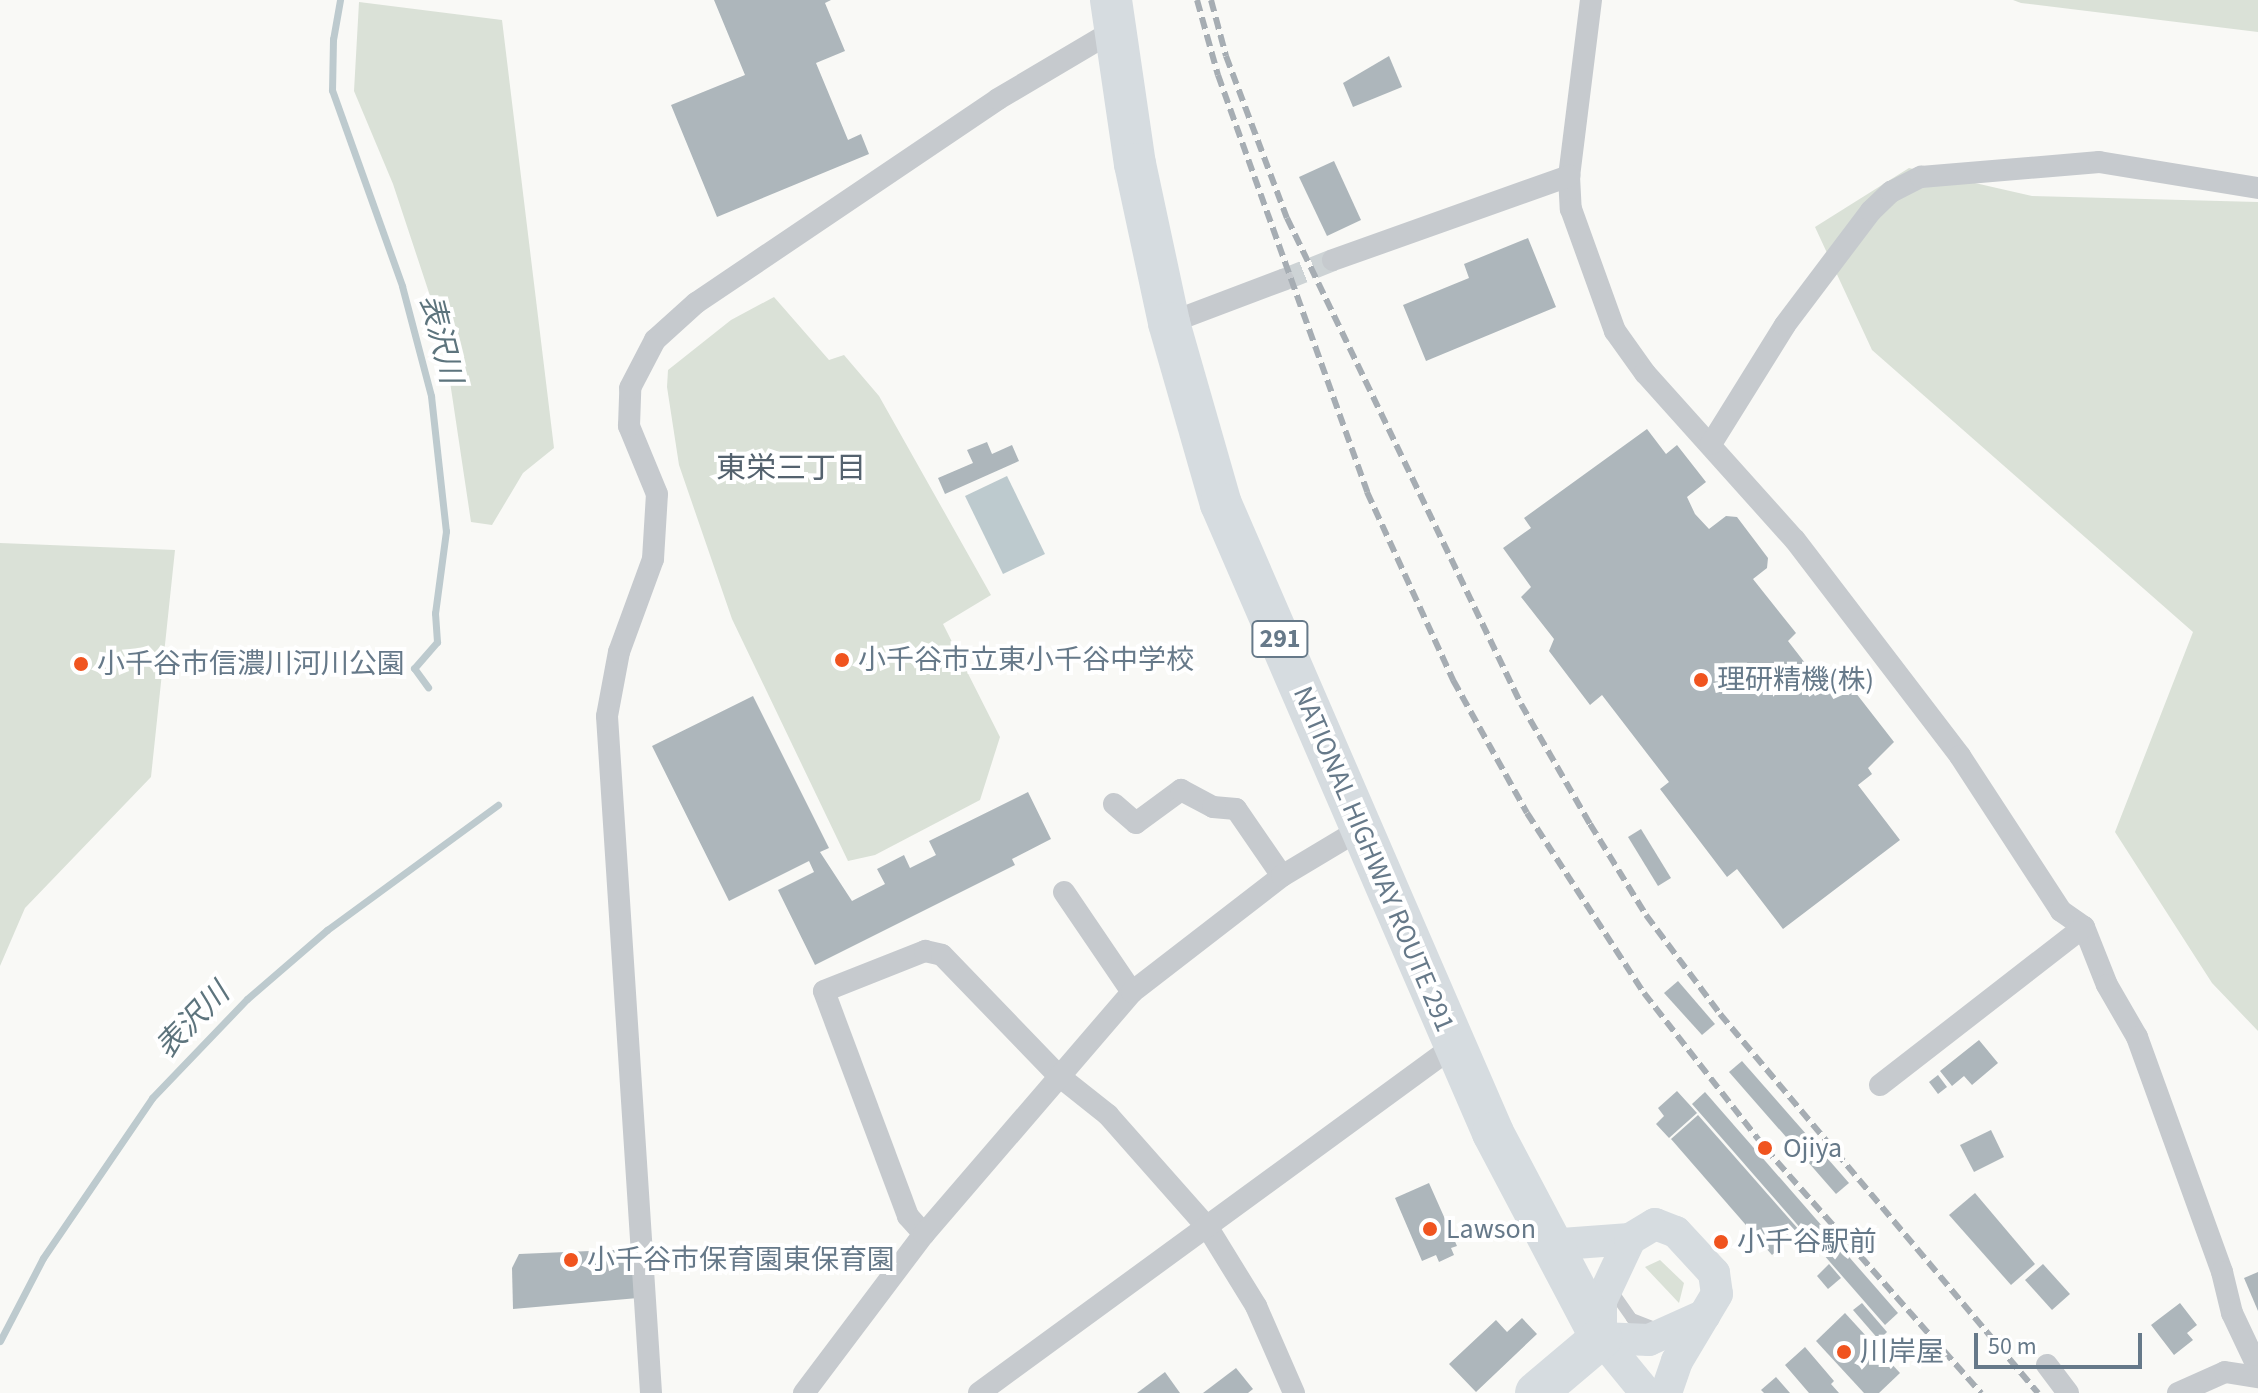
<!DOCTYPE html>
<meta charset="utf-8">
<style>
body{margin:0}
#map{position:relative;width:2258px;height:1393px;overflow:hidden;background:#f9f9f6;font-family:"Source Sans 3","Noto Sans JP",sans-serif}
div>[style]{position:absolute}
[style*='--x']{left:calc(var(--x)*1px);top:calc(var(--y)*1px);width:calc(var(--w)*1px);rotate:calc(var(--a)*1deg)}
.green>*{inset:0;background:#dae1d7}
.water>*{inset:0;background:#bdcace}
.stream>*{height:7px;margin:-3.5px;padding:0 3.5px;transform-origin:3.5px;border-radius:3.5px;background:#bdcace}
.building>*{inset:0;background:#adb6bb}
.street-tunnel>*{height:22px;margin-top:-11px;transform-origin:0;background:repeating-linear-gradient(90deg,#cdd3d5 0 22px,transparent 0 33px)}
.lane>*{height:11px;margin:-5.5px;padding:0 5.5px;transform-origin:5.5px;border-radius:5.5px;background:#c6cace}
.street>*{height:22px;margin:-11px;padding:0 11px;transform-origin:11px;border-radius:11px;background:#c6cace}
.secondary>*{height:32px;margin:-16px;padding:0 16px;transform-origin:16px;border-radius:16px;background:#d6dce0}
.highway>*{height:42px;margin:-21px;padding:0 21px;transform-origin:21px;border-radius:21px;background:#d6dce0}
.rail>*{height:6px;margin-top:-3px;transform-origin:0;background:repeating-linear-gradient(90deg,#a6adb3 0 12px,transparent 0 18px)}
.dots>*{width:22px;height:22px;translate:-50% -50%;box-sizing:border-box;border:4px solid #fff;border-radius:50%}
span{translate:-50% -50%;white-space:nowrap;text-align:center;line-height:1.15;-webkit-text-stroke:8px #fff;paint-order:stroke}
.shield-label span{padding:2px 6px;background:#fff;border:2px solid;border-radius:6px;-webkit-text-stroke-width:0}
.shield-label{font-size:26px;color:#667989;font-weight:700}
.poi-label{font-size:28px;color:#667989}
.left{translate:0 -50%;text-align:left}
.street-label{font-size:28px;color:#667989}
.water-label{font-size:30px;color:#5d747d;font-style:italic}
.neighbourhood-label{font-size:30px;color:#54626e}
.scale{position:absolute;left:1974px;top:1333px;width:168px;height:36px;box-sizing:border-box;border:4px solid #667989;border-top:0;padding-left:10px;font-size:24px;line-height:28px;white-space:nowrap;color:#667989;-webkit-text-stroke:6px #fff;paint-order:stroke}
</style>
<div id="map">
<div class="green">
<i style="clip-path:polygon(2013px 0,2258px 0,2258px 32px,2021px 3px)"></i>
<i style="clip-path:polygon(359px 2px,502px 20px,554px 448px,523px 473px,492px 525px,471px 522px,443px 335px,393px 184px,354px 91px)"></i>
<i style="clip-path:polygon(1909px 168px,2032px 196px,2258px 202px,2258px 1031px,2212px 983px,2115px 832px,2193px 632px,1872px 350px,1815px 227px)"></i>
<i style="clip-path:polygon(774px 297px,829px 360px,844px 355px,879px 396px,991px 595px,943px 624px,1000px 737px,980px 800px,875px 855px,848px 861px,732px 619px,679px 465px,667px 387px,668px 370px,731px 320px)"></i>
<i style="clip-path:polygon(0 543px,175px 550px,151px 777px,25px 908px,0 966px)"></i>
<i style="clip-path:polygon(1660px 1260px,1684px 1283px,1679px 1303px,1645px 1267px)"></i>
</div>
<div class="water">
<i style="clip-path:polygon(1007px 476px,1045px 554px,1003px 574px,965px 496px)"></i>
</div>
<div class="stream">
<i style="--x:340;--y:0;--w:40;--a:100"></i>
<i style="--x:333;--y:39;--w:51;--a:91.1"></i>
<i style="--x:332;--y:90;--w:208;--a:70.3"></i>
<i style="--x:402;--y:286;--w:114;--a:75.2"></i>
<i style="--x:431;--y:396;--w:136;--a:83.7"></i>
<i style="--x:446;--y:531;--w:83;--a:97.6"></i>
<i style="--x:435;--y:613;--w:29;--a:86"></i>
<i style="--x:437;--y:642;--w:35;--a:131"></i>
<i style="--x:414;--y:668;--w:24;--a:54"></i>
<i style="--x:0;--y:1341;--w:93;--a:-62.6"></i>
<i style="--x:43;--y:1258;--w:194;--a:-55.7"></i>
<i style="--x:152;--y:1098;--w:137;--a:-46.2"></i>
<i style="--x:247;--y:999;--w:106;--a:-40.8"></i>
<i style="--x:327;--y:930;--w:212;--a:-36.2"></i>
</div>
<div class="building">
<i style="clip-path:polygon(714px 0,831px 0,825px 3px,845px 51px,816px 63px,848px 140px,861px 134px,869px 154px,717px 217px,671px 105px,745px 75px)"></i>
<i style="clip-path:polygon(1389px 56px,1402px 87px,1353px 107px,1343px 83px)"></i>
<i style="clip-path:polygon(1334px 161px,1361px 220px,1327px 236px,1299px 177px)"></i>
<i style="clip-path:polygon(1528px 238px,1556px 307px,1426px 361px,1403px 305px,1469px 278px,1464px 264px)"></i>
<i style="clip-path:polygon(1647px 429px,1666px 454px,1677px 445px,1706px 482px,1687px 497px,1695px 514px,1709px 529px,1726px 516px,1737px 517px,1768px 558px,1767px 568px,1753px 579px,1796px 633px,1788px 641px,1812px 672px,1820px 665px,1843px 695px,1852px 688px,1894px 742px,1868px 768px,1872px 774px,1858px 785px,1900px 840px,1783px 929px,1737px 869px,1727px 877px,1660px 789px,1669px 782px,1602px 695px,1590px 705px,1549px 651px,1554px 639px,1521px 597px,1531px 587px,1503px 548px,1531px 528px,1524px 518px)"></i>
<i style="clip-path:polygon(987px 442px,992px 454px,1012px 445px,1019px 461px,945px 494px,938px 478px,973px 463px,967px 450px)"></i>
<i style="clip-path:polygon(753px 696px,829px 848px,820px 852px,852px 901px,885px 884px,877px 869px,904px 855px,910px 868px,936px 855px,929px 841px,1028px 792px,1051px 839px,1012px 859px,1015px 865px,815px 965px,778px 890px,814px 872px,809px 861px,729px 901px,652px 746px)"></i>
<i style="clip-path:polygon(1641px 829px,1671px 878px,1658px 886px,1628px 837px)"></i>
<i style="clip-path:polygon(1678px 981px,1715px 1024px,1702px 1035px,1664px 993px)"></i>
<i style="clip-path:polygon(1979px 1040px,1998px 1063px,1972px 1085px,1964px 1076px,1952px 1086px,1940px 1071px)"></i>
<i style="clip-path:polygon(1742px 1061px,1849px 1183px,1836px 1194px,1729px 1072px)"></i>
<i style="clip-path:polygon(1938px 1075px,1947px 1087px,1938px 1094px,1929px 1082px)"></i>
<i style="clip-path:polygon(1677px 1091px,1697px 1113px,1669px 1138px,1656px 1124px,1664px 1116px,1658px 1108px)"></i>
<i style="clip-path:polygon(1705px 1092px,1898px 1313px,1885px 1325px,1692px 1104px)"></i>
<i style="clip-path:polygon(1698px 1115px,1800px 1231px,1772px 1255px,1671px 1139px)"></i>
<i style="clip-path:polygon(1991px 1130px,2004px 1157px,1974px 1172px,1960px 1145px)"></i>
<i style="clip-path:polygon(1429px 1183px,1457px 1246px,1451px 1248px,1454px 1255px,1439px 1262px,1436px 1255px,1422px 1261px,1395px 1198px)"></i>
<i style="clip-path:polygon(1975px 1193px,2035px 1264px,2011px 1285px,1949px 1215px)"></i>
<i style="clip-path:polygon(637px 1249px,638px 1298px,513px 1309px,512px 1268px,519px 1254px)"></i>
<i style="clip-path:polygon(1829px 1264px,1841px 1278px,1828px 1289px,1817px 1276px)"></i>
<i style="clip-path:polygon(2043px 1264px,2070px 1294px,2052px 1310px,2025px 1280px)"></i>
<i style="clip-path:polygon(2258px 1272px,2258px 1311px,2244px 1278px)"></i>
<i style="clip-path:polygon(1862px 1303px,1887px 1332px,1879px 1340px,1853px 1310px)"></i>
<i style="clip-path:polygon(2180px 1303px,2197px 1325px,2187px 1333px,2193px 1340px,2174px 1355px,2151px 1325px)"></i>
<i style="clip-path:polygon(1845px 1313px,1900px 1373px,1879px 1393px,1864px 1393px,1816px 1341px)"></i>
<i style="clip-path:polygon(1522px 1318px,1537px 1334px,1476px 1392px,1449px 1364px,1496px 1320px,1507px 1332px)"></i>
<i style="clip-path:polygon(1805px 1347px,1834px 1381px,1831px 1384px,1839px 1393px,1809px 1393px,1785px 1365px)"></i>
<i style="clip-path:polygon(1236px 1368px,1253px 1389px,1248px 1393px,1203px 1393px)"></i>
<i style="clip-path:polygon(1165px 1372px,1180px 1393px,1137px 1393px)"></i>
<i style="clip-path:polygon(1776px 1377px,1790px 1393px,1764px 1393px,1761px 1390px)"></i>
</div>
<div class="street-tunnel">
<i style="--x:1283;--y:280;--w:54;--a:-21.8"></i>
</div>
<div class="lane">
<i style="--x:1613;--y:1292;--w:32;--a:55"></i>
<i style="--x:1631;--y:1318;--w:26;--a:21"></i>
</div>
<div class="street">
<i style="--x:1591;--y:0;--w:177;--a:97.1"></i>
<i style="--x:1569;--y:176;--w:33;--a:87"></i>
<i style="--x:1571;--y:209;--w:130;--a:70.2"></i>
<i style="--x:1615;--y:331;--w:52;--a:54.5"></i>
<i style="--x:1645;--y:373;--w:224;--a:48.1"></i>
<i style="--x:1795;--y:540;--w:272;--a:52.6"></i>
<i style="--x:1960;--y:756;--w:185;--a:56.9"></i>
<i style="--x:2061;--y:911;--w:28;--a:35"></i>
<i style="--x:2084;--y:927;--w:62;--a:68.4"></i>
<i style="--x:2107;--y:985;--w:60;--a:60"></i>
<i style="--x:2137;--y:1037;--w:250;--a:70.1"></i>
<i style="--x:2222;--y:1272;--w:42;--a:76.3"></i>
<i style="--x:2232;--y:1313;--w:61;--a:64.7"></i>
<i style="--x:1333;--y:260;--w:251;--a:-19.6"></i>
<i style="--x:1169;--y:323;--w:122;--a:-20.7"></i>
<i style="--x:1711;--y:444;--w:140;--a:-58.1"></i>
<i style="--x:1785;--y:325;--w:143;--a:-53"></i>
<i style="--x:1871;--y:211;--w:28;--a:-44"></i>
<i style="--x:1891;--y:192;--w:34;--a:-27"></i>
<i style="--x:1921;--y:177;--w:179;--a:-4.8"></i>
<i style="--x:2099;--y:162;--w:161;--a:9.3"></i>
<i style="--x:1114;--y:804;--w:29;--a:41"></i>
<i style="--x:1136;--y:823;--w:56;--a:-36.3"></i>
<i style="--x:1181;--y:790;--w:36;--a:28"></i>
<i style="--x:1213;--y:807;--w:23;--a:5"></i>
<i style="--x:1236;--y:809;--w:81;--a:55.5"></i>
<i style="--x:1064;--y:892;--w:121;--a:55.8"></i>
<i style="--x:1880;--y:1085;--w:258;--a:-37.8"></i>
<i style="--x:924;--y:1234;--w:24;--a:-132"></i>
<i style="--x:908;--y:1216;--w:240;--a:-110.5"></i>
<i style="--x:824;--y:991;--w:109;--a:-21.6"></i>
<i style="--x:925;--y:951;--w:17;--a:13"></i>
<i style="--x:942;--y:955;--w:168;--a:46"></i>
<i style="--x:1059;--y:1076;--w:63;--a:38.5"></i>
<i style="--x:1108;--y:1115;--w:151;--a:48.5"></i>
<i style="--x:1208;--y:1228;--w:92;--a:58.4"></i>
<i style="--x:1256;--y:1306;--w:95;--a:66.4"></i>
<i style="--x:2047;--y:1365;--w:35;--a:53"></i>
<i style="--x:651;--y:1393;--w:678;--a:-93.72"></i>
<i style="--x:607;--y:716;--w:65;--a:-79.4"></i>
<i style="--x:619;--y:652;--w:99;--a:-69.9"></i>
<i style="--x:653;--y:559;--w:65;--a:-86.5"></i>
<i style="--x:657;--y:494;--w:74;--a:-112.4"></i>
<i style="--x:629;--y:426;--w:38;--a:-88"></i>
<i style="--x:630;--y:388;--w:54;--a:-62.5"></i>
<i style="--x:655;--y:340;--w:55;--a:-42.1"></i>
<i style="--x:696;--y:303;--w:364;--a:-34"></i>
<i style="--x:998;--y:99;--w:134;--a:-30.6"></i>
<i style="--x:804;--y:1393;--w:199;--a:-53"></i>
<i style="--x:924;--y:1234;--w:319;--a:-49.3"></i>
<i style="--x:1132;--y:992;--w:190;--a:-37.7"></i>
<i style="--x:1282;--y:876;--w:90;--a:-30.9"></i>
<i style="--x:979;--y:1393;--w:590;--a:-36.17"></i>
<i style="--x:2178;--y:1393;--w:51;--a:-24.1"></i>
<i style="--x:2225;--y:1372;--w:33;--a:9"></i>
</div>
<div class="secondary">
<i style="--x:1548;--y:1245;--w:82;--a:-4.2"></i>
<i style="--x:1601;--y:1338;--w:48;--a:2.4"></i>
<i style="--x:1649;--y:1340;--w:61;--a:-24.1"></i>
<i style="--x:1646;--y:1393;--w:71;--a:-129.3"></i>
<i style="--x:1601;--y:1338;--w:37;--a:-90"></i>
<i style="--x:1601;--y:1301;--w:68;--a:-64.9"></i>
<i style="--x:1630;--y:1239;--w:29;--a:-31"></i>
<i style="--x:1655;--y:1224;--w:22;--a:21"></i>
<i style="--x:1676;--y:1232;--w:56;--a:47.2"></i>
<i style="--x:1714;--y:1273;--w:21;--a:82"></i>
<i style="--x:1717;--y:1294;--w:78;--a:120.8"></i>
<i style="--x:1677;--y:1361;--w:34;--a:109"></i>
</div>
<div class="highway">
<i style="--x:1111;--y:0;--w:166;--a:81.7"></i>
<i style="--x:1135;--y:164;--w:163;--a:77.9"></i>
<i style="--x:1169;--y:323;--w:188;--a:74"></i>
<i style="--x:1221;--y:504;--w:685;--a:66.61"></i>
<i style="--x:1493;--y:1133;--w:232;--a:62.2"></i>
<i style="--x:1601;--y:1338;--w:85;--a:139.8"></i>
</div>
<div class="rail">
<i style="--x:1197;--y:0;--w:78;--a:74.4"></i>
<i style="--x:1218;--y:75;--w:443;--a:70.3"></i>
<i style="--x:1367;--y:492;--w:207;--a:65.4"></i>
<i style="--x:1453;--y:680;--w:152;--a:60.9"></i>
<i style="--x:1527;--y:813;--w:215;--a:57"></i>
<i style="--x:1644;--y:993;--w:197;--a:52"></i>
<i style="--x:1765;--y:1148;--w:327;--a:48.6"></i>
<i style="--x:1211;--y:0;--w:58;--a:75"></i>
<i style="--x:1226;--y:56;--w:173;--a:69.4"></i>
<i style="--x:1287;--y:218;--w:539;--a:64.29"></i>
<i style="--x:1521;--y:704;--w:138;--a:60.1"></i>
<i style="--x:1590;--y:824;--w:107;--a:58.4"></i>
<i style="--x:1646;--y:915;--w:124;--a:53.2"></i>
<i style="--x:1720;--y:1014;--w:495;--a:50"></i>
</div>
<div class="dots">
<i style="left:842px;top:660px;background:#f0541f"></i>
<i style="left:81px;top:664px;background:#f0541f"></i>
<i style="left:1701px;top:680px;background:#f0541f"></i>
<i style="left:1765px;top:1148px;background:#f0541f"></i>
<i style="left:1430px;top:1229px;background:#f0541f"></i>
<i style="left:1721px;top:1242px;background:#f0541f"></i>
<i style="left:571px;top:1260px;background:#f0541f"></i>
<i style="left:1844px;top:1352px;background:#f0541f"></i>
</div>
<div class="shield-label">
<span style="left:1280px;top:639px">291</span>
</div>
<div class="poi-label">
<span class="left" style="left:858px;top:660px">小千谷市立東小千谷中学校</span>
<span class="left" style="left:97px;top:664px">小千谷市信濃川河川公園</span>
<span class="left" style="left:1717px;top:680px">理研精機(株)</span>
<span class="left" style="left:1783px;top:1148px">Ojiya</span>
<span class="left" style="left:1446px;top:1229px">Lawson</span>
<span class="left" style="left:1737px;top:1242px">小千谷駅前</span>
<span class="left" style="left:587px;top:1260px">小千谷市保育園東保育園</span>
<span class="left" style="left:1860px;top:1352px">川岸屋</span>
</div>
<div class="street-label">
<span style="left:1374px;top:859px;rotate:67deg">NATIONAL HIGHWAY ROUTE 291</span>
</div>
<div class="water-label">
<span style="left:440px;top:339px;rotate:76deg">表沢川</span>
<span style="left:193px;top:1021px;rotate:-46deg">表沢川</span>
</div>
<div class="neighbourhood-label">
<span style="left:791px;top:469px">東栄三丁目</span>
</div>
<div class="scale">50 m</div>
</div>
